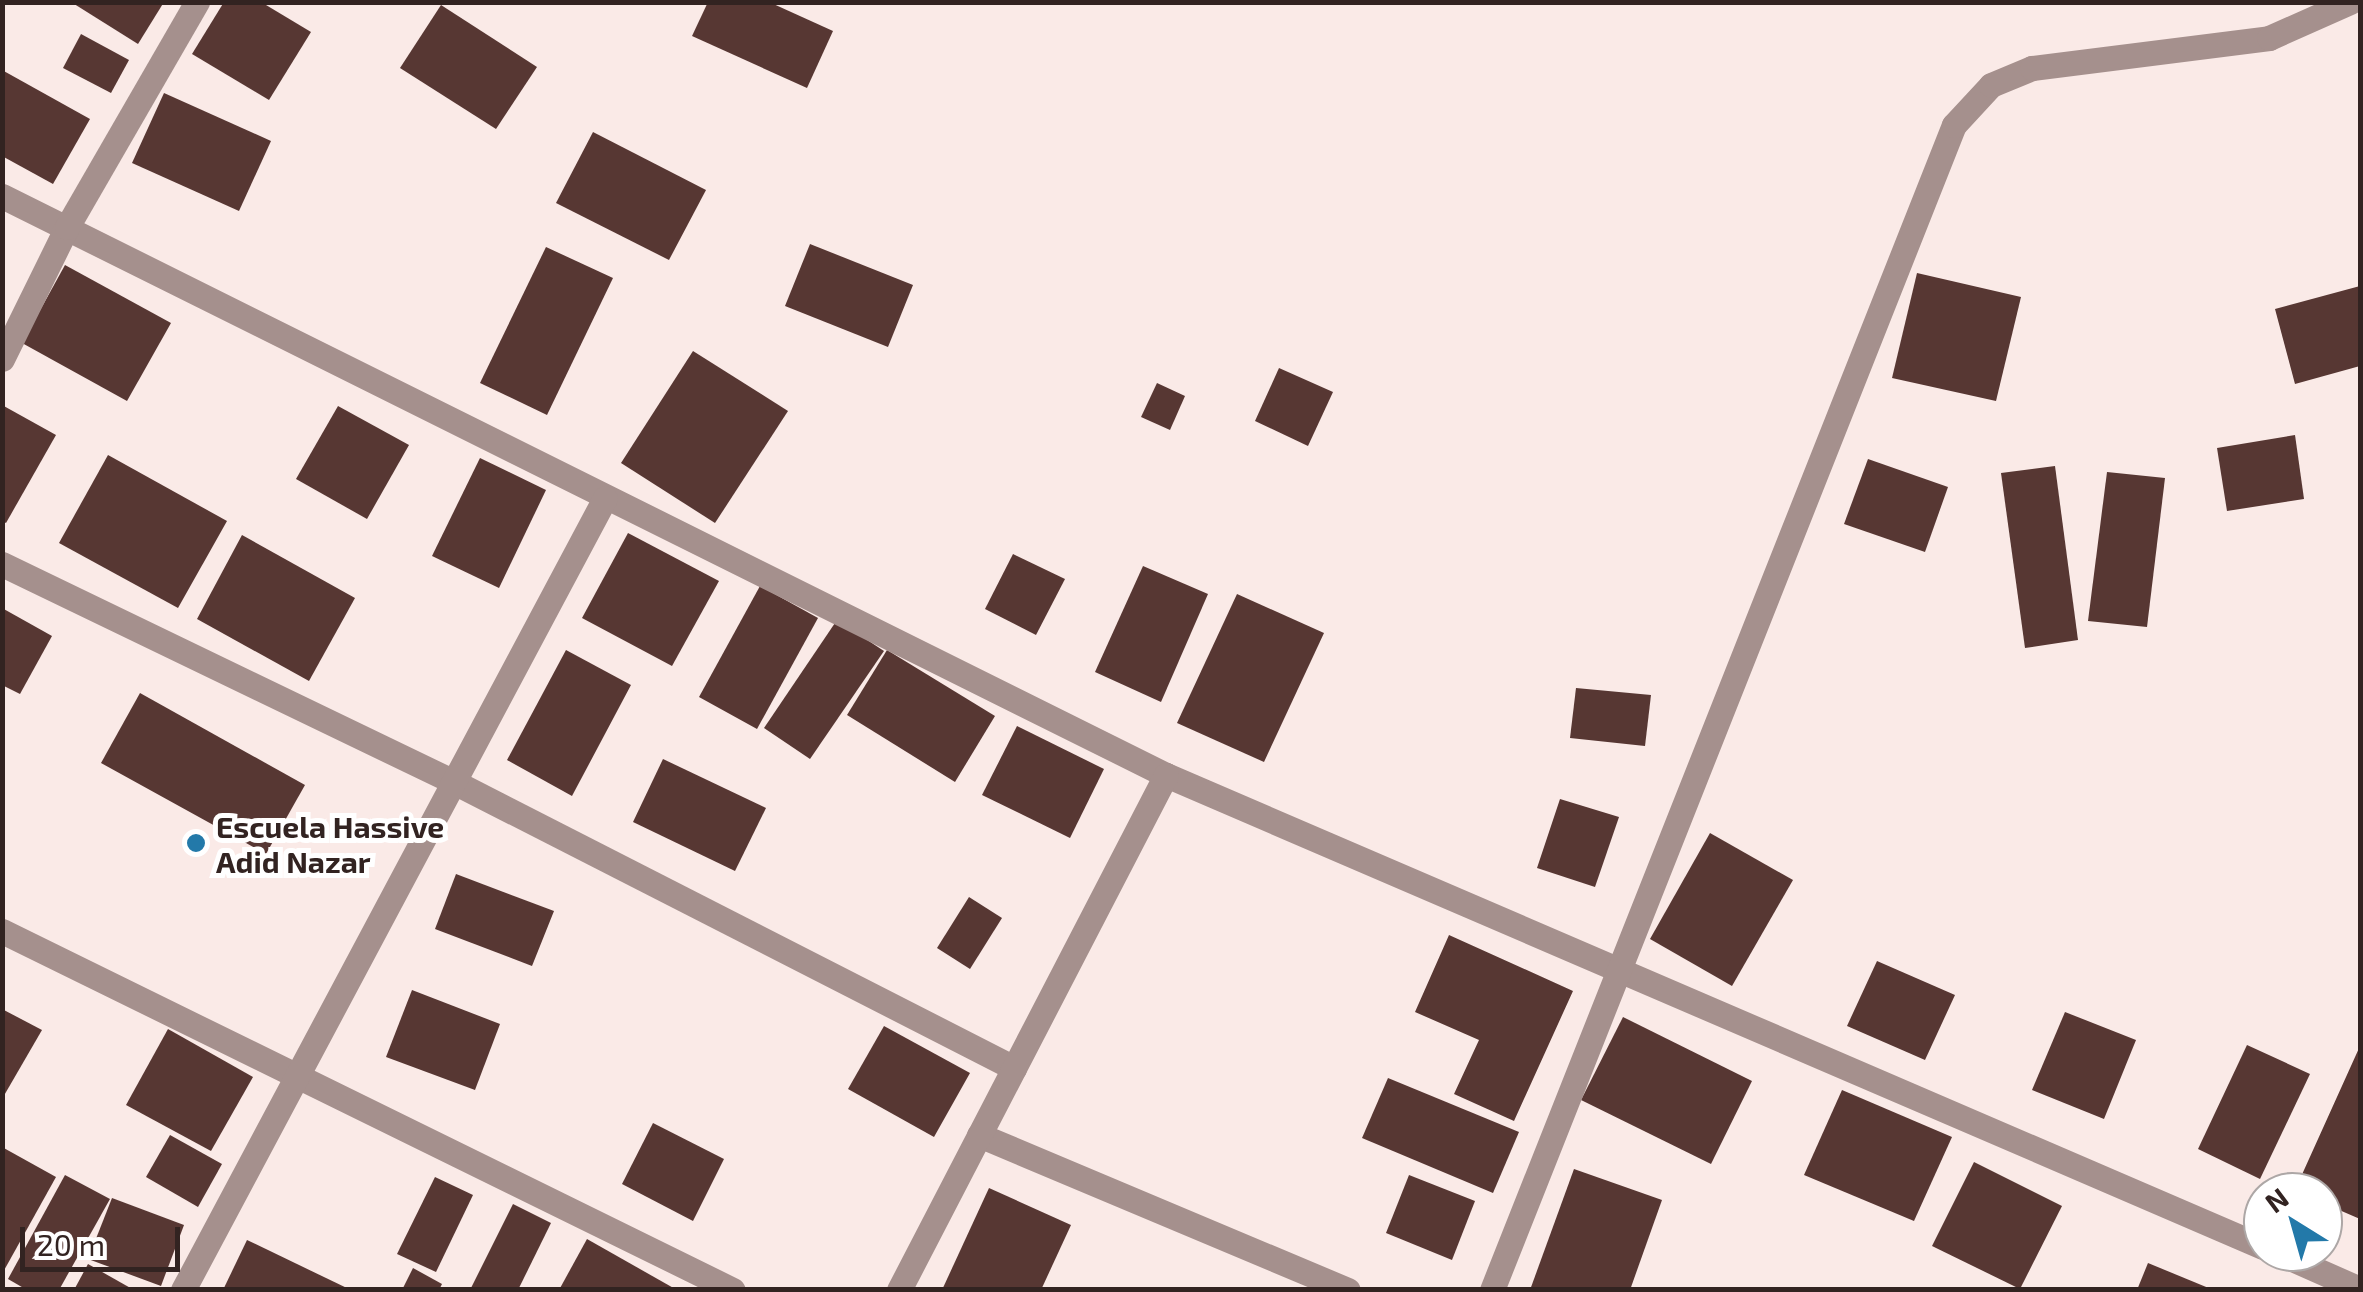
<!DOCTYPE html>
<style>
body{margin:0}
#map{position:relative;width:2363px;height:1292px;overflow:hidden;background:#faeae7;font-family:"Exo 2",sans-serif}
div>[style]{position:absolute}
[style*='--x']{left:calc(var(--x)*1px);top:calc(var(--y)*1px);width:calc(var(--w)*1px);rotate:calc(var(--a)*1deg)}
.building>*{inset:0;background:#573733}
.minor>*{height:25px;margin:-12.5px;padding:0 12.5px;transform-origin:12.5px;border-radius:12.5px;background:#a5908d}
.dots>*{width:28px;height:28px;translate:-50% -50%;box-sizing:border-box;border:5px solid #fff;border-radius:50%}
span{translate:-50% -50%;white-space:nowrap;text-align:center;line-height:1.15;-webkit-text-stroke:10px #fff;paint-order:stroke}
.poi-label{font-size:30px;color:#322321;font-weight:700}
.left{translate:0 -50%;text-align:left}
.frame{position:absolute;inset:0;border:5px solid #322321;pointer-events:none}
.north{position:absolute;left:2243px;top:1172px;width:100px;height:100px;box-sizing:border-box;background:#fff;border:2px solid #ada7a6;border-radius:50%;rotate:323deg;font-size:28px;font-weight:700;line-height:40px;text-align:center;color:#322321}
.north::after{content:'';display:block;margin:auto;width:35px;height:45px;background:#2379a9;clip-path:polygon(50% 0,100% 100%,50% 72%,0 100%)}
.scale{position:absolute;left:20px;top:1227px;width:160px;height:45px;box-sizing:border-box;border:5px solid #322321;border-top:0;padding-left:12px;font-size:30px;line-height:35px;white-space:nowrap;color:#322321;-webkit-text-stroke:8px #fff;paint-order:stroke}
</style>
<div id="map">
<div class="building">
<i style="clip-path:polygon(71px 2px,164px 2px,138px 44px)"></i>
<i style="clip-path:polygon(224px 2px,261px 2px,311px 32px,269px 100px,192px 54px)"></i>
<i style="clip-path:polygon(708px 2px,769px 2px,833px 31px,807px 88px,692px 36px)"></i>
<i style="clip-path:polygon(441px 5px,537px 67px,496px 129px,400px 68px)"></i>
<i style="clip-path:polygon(81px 34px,129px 60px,111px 93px,63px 68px)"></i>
<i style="clip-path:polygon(2px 70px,90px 119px,53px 184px,2px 156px)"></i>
<i style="clip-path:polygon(164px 93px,271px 141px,239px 211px,132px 163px)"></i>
<i style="clip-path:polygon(593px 132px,706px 190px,669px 260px,556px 203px)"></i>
<i style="clip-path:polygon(810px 244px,913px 285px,888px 347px,785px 306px)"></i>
<i style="clip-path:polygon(546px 247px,613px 278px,547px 415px,480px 383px)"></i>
<i style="clip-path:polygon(65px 265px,171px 323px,127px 401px,22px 343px)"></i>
<i style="clip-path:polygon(1917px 273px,2021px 297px,1996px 401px,1892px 378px)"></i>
<i style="clip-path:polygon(2360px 286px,2360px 366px,2295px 384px,2275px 309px)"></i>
<i style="clip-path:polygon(693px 351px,788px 411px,715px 523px,621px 463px)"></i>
<i style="clip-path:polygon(1279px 368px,1333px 392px,1308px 446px,1255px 421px)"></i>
<i style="clip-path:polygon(1157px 383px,1185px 396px,1170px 430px,1141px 417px)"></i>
<i style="clip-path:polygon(2px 405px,56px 435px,6px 523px,2px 521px)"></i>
<i style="clip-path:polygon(338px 406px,409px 445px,367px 519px,296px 479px)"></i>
<i style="clip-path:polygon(2295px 435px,2304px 499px,2227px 511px,2217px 448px)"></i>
<i style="clip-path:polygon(108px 455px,227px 521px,178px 608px,59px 543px)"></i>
<i style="clip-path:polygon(480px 458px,546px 490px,499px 588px,432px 556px)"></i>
<i style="clip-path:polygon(1868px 459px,1948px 487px,1925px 552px,1844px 524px)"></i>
<i style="clip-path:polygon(2055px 466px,2078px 640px,2025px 648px,2001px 473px)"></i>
<i style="clip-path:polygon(2107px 472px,2165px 478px,2147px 627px,2088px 621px)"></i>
<i style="clip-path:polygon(628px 533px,719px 581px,672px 666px,582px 618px)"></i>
<i style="clip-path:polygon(242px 535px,355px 598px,309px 681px,197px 619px)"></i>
<i style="clip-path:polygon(1013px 554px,1065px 579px,1036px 635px,985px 609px)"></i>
<i style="clip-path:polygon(1143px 566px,1208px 594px,1161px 702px,1095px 672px)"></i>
<i style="clip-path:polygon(760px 586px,818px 618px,757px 729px,699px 697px)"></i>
<i style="clip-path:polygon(1237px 594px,1324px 633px,1264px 762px,1177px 723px)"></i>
<i style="clip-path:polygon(2px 608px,52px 636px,20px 694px,2px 685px)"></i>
<i style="clip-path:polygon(837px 620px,884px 651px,810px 759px,764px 728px)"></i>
<i style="clip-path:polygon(566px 650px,631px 685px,572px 796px,507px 760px)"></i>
<i style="clip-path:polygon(887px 650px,995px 716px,955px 782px,847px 715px)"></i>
<i style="clip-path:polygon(1576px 688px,1651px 695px,1645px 746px,1570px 738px)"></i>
<i style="clip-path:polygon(140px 693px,305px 785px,266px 854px,101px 763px)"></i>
<i style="clip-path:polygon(1017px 726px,1104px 769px,1070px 838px,982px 795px)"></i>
<i style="clip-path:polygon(663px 759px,766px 808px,735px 871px,633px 822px)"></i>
<i style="clip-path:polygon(1560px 799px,1619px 817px,1595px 887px,1537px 868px)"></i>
<i style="clip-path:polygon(1710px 833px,1793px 880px,1732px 986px,1650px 939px)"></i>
<i style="clip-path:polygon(456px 874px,554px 911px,532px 966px,435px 929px)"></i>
<i style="clip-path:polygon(969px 897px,1002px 918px,970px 969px,937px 948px)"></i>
<i style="clip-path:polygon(1449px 935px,1573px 991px,1514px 1121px,1454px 1094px,1479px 1040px,1415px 1012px)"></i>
<i style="clip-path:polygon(1877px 961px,1955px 995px,1925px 1060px,1847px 1026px)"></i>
<i style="clip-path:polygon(412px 990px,500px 1024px,475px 1090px,386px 1057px)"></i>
<i style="clip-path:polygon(2px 1009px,42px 1030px,2px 1099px)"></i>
<i style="clip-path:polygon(2065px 1012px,2136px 1040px,2104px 1119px,2032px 1090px)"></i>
<i style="clip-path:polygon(1623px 1017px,1752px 1081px,1711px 1164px,1581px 1100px)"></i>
<i style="clip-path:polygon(884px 1026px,970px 1073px,934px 1137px,848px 1089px)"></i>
<i style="clip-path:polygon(168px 1029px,253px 1077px,211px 1151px,126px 1105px)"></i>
<i style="clip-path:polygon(2247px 1045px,2310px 1074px,2260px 1179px,2198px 1149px)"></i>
<i style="clip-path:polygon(2360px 1046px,2360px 1219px,2323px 1203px,2323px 1192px,2295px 1190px)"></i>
<i style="clip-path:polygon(1388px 1078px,1519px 1132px,1493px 1193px,1362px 1138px)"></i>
<i style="clip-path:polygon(1842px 1090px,1952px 1137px,1914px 1221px,1804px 1175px)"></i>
<i style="clip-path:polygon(653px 1123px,724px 1159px,693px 1221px,622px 1184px)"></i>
<i style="clip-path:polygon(170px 1135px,222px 1164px,198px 1207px,146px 1177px)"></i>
<i style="clip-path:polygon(2px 1147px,56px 1177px,2px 1274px)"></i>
<i style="clip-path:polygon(1974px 1162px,2062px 1206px,2020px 1289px,1932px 1246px)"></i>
<i style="clip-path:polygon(1574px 1169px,1662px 1200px,1630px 1290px,1530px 1290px)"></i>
<i style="clip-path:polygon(65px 1175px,110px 1199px,59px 1290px,27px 1290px,8px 1279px)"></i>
<i style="clip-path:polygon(1409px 1175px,1475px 1201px,1452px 1260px,1386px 1233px)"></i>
<i style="clip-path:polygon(435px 1177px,473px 1195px,436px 1272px,397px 1254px)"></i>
<i style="clip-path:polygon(989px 1188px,1071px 1225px,1041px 1290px,942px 1290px)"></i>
<i style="clip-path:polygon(112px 1198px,184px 1225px,161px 1286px,88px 1259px)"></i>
<i style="clip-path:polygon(513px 1204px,551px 1223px,518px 1290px,470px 1290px)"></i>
<i style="clip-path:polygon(587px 1239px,677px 1290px,559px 1290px)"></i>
<i style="clip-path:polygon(247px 1240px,351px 1290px,223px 1290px)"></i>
<i style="clip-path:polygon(2148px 1263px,2211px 1289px,2211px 1290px,2137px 1290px)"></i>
<i style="clip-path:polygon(88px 1264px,134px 1290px,74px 1290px)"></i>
<i style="clip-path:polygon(413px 1268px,442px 1284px,439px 1290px,402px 1290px)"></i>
</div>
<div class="minor">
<i style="--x:2;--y:196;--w:1300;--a:26.45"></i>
<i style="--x:1166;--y:775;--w:1194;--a:23.28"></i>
<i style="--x:2;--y:359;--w:147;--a:-63.8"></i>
<i style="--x:67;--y:227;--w:260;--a:-60"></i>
<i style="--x:2;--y:564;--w:502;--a:25.75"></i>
<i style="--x:454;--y:782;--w:629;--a:27.05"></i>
<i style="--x:2;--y:931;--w:814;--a:26.16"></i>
<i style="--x:979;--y:1135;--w:400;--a:22.8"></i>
<i style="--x:2276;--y:1252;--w:92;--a:23.8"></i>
<i style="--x:183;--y:1290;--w:897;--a:-61.95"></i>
<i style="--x:899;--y:1290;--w:580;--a:-62.6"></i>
<i style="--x:1492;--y:1290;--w:1253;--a:-68.37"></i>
<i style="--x:1954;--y:125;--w:54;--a:-47.2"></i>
<i style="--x:1991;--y:85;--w:44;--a:-22.5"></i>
<i style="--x:2032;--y:68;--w:239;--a:-7.2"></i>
<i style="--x:2269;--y:38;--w:89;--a:-24"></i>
</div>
<div class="dots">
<i style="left:196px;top:843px;background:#2379a9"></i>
</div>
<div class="poi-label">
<span class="left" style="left:216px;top:843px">Escuela Hassive<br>Adid Nazar</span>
</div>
<div class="frame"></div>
<div class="north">N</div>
<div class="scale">20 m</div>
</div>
